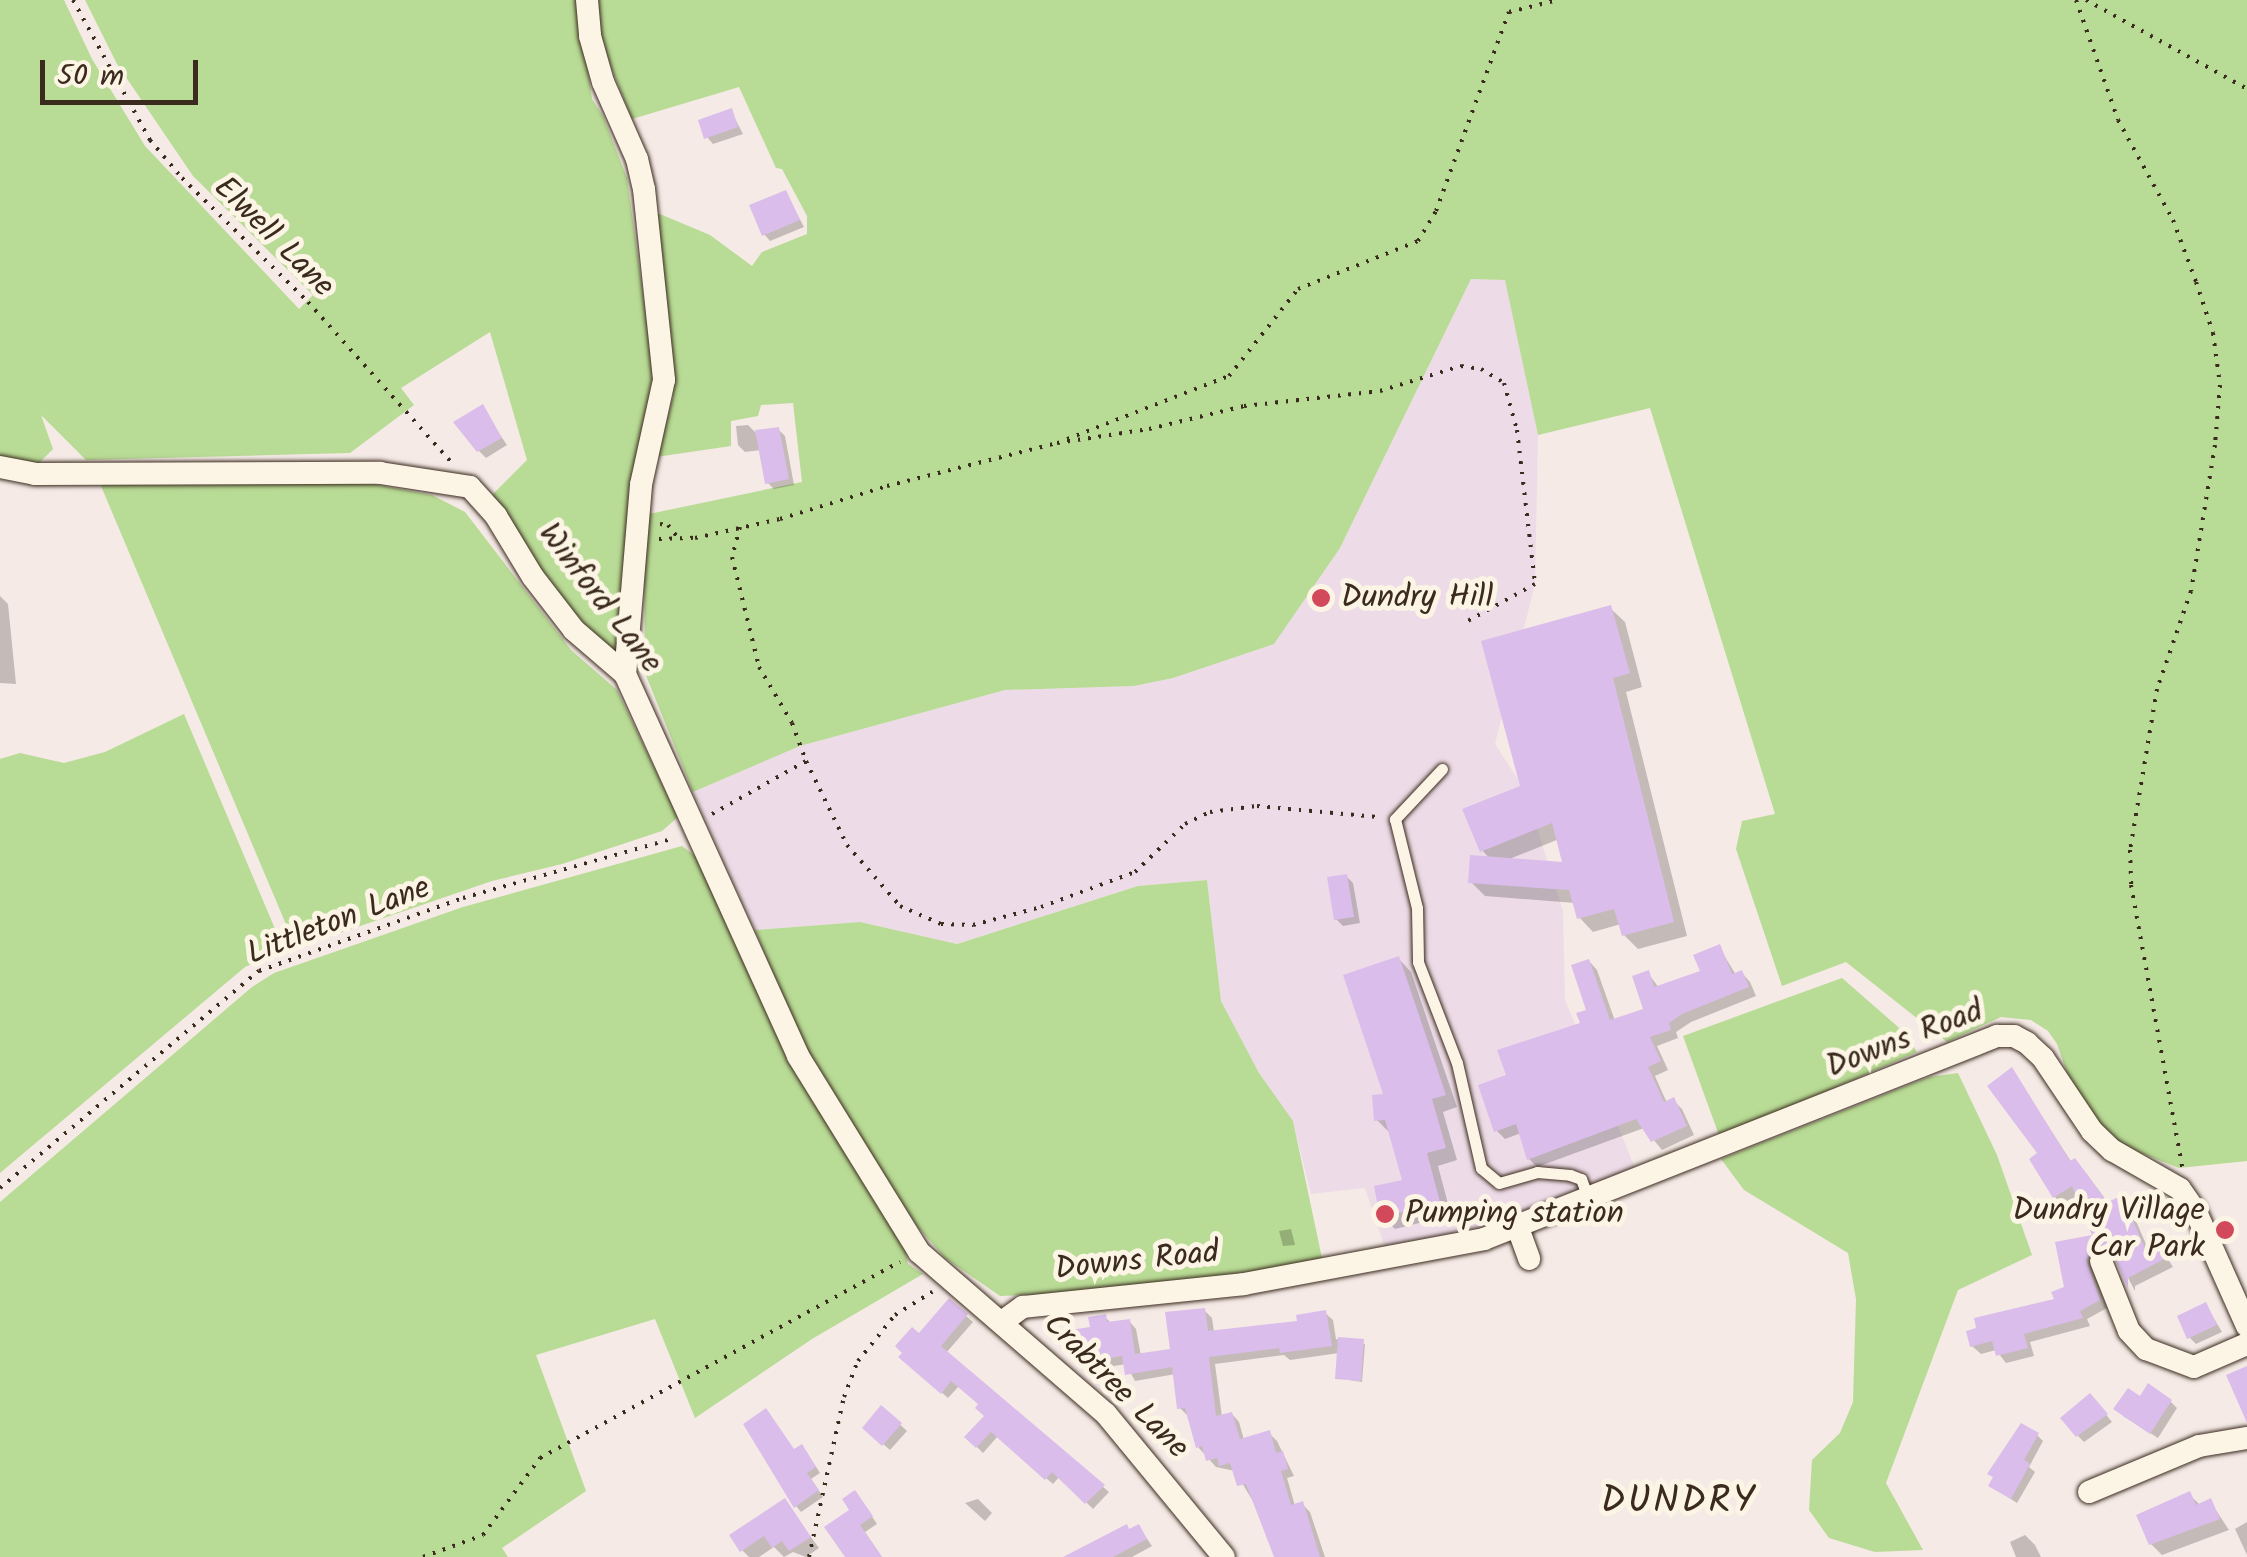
<!DOCTYPE html>
<style>
body{margin:0}
#map{position:relative;width:2247px;height:1557px;overflow:hidden;background:#f5eae6;font-family:Kalam,sans-serif}
div>[style]{position:absolute}
[style*='--x']{left:calc(var(--x)*1px);top:calc(var(--y)*1px);width:calc(var(--w)*1px);rotate:calc(var(--a)*1deg)}
.built>*{inset:0;background:#eddce7}
.green>*{inset:0;background:#b8db95}
.shadow>*{inset:0;background:#0003}
.building>*{inset:0;background:#dabdea}
.path>*{height:4px;margin-top:-2px;transform-origin:0;background:repeating-linear-gradient(90deg,#3b2a1e 0 2.5px,transparent 0 10.5px)}
.roads{filter:drop-shadow(0 0 2px #3b2a1e) drop-shadow(0 0 2px #3b2a1e)}
.lane>*{height:11px;margin:-5.5px;padding:0 5.5px;transform-origin:5.5px;border-radius:5.5px;background:#fcf5e5}
.street>*{height:22px;margin:-11px;padding:0 11px;transform-origin:11px;border-radius:11px;background:#fcf5e5}
.dots>*{width:28px;height:28px;translate:-50% -50%;box-sizing:border-box;border:5px solid #fcf5e5;border-radius:50%}
span{translate:-50% -50%;white-space:nowrap;text-align:center;line-height:1.15;-webkit-text-stroke:10px #fcf5e5;paint-order:stroke}
.street-label{font-size:32px;color:#3b2a1e}
.poi-label{font-size:32px;color:#3b2a1e}
.left{translate:0 -50%;text-align:left}
.right{translate:-100% -50%;text-align:right}
.quarter-label{font-size:38px;color:#3b2a1e;letter-spacing:2.5px}
.scale{position:absolute;left:40px;top:60px;width:158px;height:45px;box-sizing:border-box;border:5px solid #3b2a1e;border-top:0;padding-left:12px;font-size:30px;line-height:35px;white-space:nowrap;color:#3b2a1e;-webkit-text-stroke:8px #fcf5e5;paint-order:stroke}
</style>
<div id="map">
<div class="built">
<i style="clip-path:polygon(1471px 279px,1506px 280px,1538px 435px,1535px 584px,1495px 744px,1525px 790px,1563px 911px,1565px 1000px,1637px 1172px,1482px 1228px,1385px 1248px,1365px 1188px,1311px 1194px,1293px 1121px,1259px 1073px,1221px 1001px,1207px 880px,1138px 886px,956px 944px,860px 922px,755px 930px,693px 792px,800px 746px,1005px 690px,1134px 686px,1173px 678px,1274px 644px,1340px 548px)"></i>
</div>
<div class="green">
<i style="clip-path:polygon(0 0,64px 0,92px 59px,145px 146px,299px 309px,313px 295px,193px 176px,117px 64px,85px 0,578px 0,592px 99px,603px 116px,627px 178px,655px 381px,622px 639px,616px 647px,605px 650px,585px 632px,490px 497px,527px 460px,490px 332px,401px 388px,414px 405px,350px 453px,86px 460px,41px 415px,53px 449px,36px 466px,0 457px)"></i>
<i style="clip-path:polygon(597px 0,2247px 0,2247px 1161px,2179px 1168px,2128px 1148px,2098px 1125px,2068px 1076px,2057px 1044px,2048px 1031px,2031px 1020px,2001px 1017px,1947px 1042px,1846px 962px,1782px 986px,1736px 849px,1742px 821px,1775px 814px,1650px 408px,1538px 435px,1505px 280px,1471px 279px,1340px 548px,1274px 644px,1173px 678px,1134px 686px,1005px 690px,800px 746px,693px 792px,645px 673px,644px 550px,649px 514px,802px 482px,793px 403px,761px 405px,758px 416px,731px 421px,731px 446px,656px 457px,673px 397px,655px 212px,710px 235px,752px 266px,762px 252px,807px 234px,807px 216px,782px 169px,776px 168px,739px 87px,632px 119px,601px 43px)"></i>
<i style="clip-path:polygon(110px 482px,362px 482px,432px 495px,465px 512px,571px 650px,617px 690px,678px 817px,662px 831px,562px 864px,492px 881px,296px 948px,101px 486px)"></i>
<i style="clip-path:polygon(184px 714px,284px 950px,245px 967px,0 1173px,0 759px,20px 753px,64px 763px,105px 752px)"></i>
<i style="clip-path:polygon(682px 846px,702px 861px,904px 1243px,908px 1264px,923px 1274px,812px 1339px,695px 1418px,655px 1319px,536px 1355px,586px 1491px,502px 1548px,508px 1557px,0 1557px,0 1202px,252px 987px,274px 973px,463px 907px)"></i>
<i style="clip-path:polygon(1207px 880px,1221px 1001px,1259px 1073px,1293px 1121px,1323px 1263px,1102px 1292px,1000px 1296px,945px 1258px,916px 1225px,805px 1050px,755px 930px,860px 922px,957px 944px,1138px 886px)"></i>
<i style="clip-path:polygon(1842px 978px,1905px 1033px,1917px 1052px,1720px 1138px,1683px 1036px)"></i>
<i style="clip-path:polygon(1958px 1073px,1997px 1155px,2032px 1255px,1958px 1290px,1886px 1483px,1923px 1550px,1875px 1552px,1829px 1538px,1809px 1510px,1812px 1460px,1840px 1433px,1853px 1402px,1856px 1299px,1848px 1253px,1744px 1190px,1721px 1159px,1929px 1077px)"></i>
</div>
<div class="shadow">
<i style="clip-path:polygon(731px 111px,743px 134px,713px 144px,707px 137px)"></i>
<i style="clip-path:polygon(786px 193px,804px 227px,770px 241px,764px 234px)"></i>
<i style="clip-path:polygon(482px 408px,507px 445px,486px 458px,479px 451px)"></i>
<i style="clip-path:polygon(748px 425px,756px 433px,778px 429px,785px 436px,794px 485px,774px 489px,767px 482px,761px 450px,745px 452px,738px 445px,736px 426px)"></i>
<i style="clip-path:polygon(0 596px,8px 604px,16px 684px,0 683px)"></i>
<i style="clip-path:polygon(evenodd,1610px 608px,1625px 622px,1642px 687px,1626px 692px,1687px 936px,1638px 949px,1624px 935px,1621px 924px,1593px 932px,1579px 917px,1575px 903px,1485px 896px,1471px 882px,1490px 859px,1482px 850px,1523px 787px,1610px 608px,1559px 839px,1565px 864px,1507px 860px,1559px 839px)"></i>
<i style="clip-path:polygon(1346px 876px,1353px 883px,1360px 923px,1343px 926px,1336px 919px)"></i>
<i style="clip-path:polygon(1719px 947px,1736px 975px,1742px 973px,1750px 982px,1756px 996px,1691px 1022px,1676px 1032px,1678px 1038px,1657px 1046px,1668px 1070px,1655px 1076px,1667px 1103px,1673px 1100px,1682px 1109px,1694px 1135px,1662px 1150px,1644px 1128px,1537px 1167px,1529px 1159px,1521px 1133px,1505px 1139px,1496px 1130px,1509px 1077px,1583px 1025px,1589px 1011px,1589px 961px,1597px 970px,1615px 1021px,1646px 1010px,1648px 973px,1659px 988px,1703px 972px)"></i>
<i style="clip-path:polygon(1399px 959px,1411px 972px,1457px 1107px,1443px 1112px,1457px 1160px,1438px 1166px,1451px 1215px,1395px 1229px,1383px 1217px,1405px 1182px,1389px 1132px,1377px 1120px,1386px 1097px)"></i>
<i style="clip-path:polygon(2012px 1070px,2072px 1163px,2083px 1169px,2109px 1204px,2122px 1198px,2130px 1207px,2148px 1249px,2159px 1245px,2173px 1267px,2135px 1286px,2135px 1291px,2117px 1257px,2103px 1255px,2093px 1269px,2107px 1308px,2087px 1319px,2090px 1326px,2030px 1342px,2034px 1356px,2006px 1363px,1996px 1350px,1981px 1354px,1972px 1346px,2058px 1301px,2096px 1237px,2079px 1195px,2063px 1205px,2055px 1197px)"></i>
<i style="clip-path:polygon(1291px 1229px,1295px 1245px,1283px 1246px,1279px 1231px)"></i>
<i style="clip-path:polygon(950px 1302px,973px 1322px,946px 1353px,1109px 1492px,1093px 1509px,1060px 1476px,1053px 1484px,998px 1436px,983px 1453px,973px 1443px,987px 1416px,981px 1405px,959px 1386px,948px 1398px,908px 1363px,920px 1337px)"></i>
<i style="clip-path:polygon(2206px 1305px,2222px 1332px,2196px 1344px,2189px 1337px)"></i>
<i style="clip-path:polygon(1204px 1310px,1212px 1318px,1214px 1332px,1300px 1324px,1325px 1313px,1333px 1320px,1336px 1339px,1365px 1344px,1362px 1382px,1337px 1378px,1339px 1353px,1290px 1360px,1284px 1355px,1215px 1364px,1222px 1417px,1232px 1414px,1239px 1422px,1244px 1440px,1269px 1433px,1277px 1441px,1294px 1476px,1287px 1478px,1295px 1506px,1302px 1504px,1310px 1512px,1325px 1557px,1286px 1557px,1235px 1471px,1216px 1467px,1198px 1447px,1187px 1415px,1180px 1408px,1176px 1374px,1135px 1381px,1126px 1364px,1102px 1368px,1094px 1360px,1092px 1329px,1105px 1317px,1112px 1324px,1129px 1321px,1136px 1329px,1141px 1356px,1173px 1351px)"></i>
<i style="clip-path:polygon(2140px 1399px,2171px 1402px,2177px 1408px,2158px 1438px,2123px 1416px)"></i>
<i style="clip-path:polygon(2096px 1402px,2112px 1422px,2084px 1442px,2078px 1436px)"></i>
<i style="clip-path:polygon(882px 1408px,907px 1431px,890px 1450px,865px 1428px)"></i>
<i style="clip-path:polygon(2037px 1435px,2043px 1441px,2029px 1467px,2035px 1472px,2017px 1503px,1991px 1486px)"></i>
<i style="clip-path:polygon(795px 1452px,807px 1453px,820px 1473px,811px 1479px,823px 1497px,801px 1512px,796px 1506px)"></i>
<i style="clip-path:polygon(2189px 1494px,2200px 1505px,2210px 1501px,2229px 1530px,2162px 1555px,2151px 1544px)"></i>
<i style="clip-path:polygon(978px 1499px,992px 1513px,985px 1521px,965px 1503px)"></i>
<i style="clip-path:polygon(861px 1500px,877px 1524px,865px 1532px,882px 1557px,856px 1557px,853px 1511px)"></i>
<i style="clip-path:polygon(784px 1501px,819px 1548px,806px 1557px,793px 1552px,784px 1557px,774px 1547px,759px 1557px,749px 1557px,742px 1550px)"></i>
<i style="clip-path:polygon(2247px 1522px,2247px 1555px,2235px 1529px)"></i>
<i style="clip-path:polygon(1139px 1527px,1152px 1546px,1132px 1557px,1088px 1557px)"></i>
<i style="clip-path:polygon(2025px 1535px,2035px 1545px,2041px 1557px,2016px 1557px,2010px 1542px)"></i>
</div>
<div class="building">
<i style="clip-path:polygon(732px 108px,738px 127px,704px 139px,698px 120px)"></i>
<i style="clip-path:polygon(786px 190px,800px 220px,762px 236px,749px 205px)"></i>
<i style="clip-path:polygon(483px 404px,502px 438px,477px 452px,453px 422px)"></i>
<i style="clip-path:polygon(779px 427px,789px 479px,765px 484px,755px 430px)"></i>
<i style="clip-path:polygon(1611px 605px,1630px 673px,1613px 678px,1674px 922px,1622px 936px,1614px 909px,1577px 919px,1569px 890px,1468px 883px,1470px 855px,1562px 862px,1552px 823px,1480px 852px,1462px 809px,1520px 786px,1481px 641px)"></i>
<i style="clip-path:polygon(1347px 874px,1354px 917px,1334px 920px,1327px 877px)"></i>
<i style="clip-path:polygon(1720px 944px,1732px 974px,1742px 970px,1749px 987px,1682px 1014px,1669px 1023px,1671px 1030px,1650px 1037px,1661px 1061px,1648px 1067px,1664px 1102px,1674px 1097px,1687px 1126px,1651px 1142px,1636px 1119px,1527px 1160px,1516px 1124px,1494px 1132px,1478px 1085px,1506px 1075px,1497px 1050px,1580px 1023px,1576px 1013px,1586px 1010px,1571px 965px,1589px 959px,1610px 1020px,1643px 1009px,1632px 976px,1649px 970px,1654px 987px,1700px 971px,1693px 955px)"></i>
<i style="clip-path:polygon(1399px 956px,1446px 1095px,1432px 1099px,1446px 1148px,1427px 1153px,1440px 1202px,1380px 1218px,1374px 1186px,1402px 1180px,1385px 1120px,1374px 1121px,1372px 1095px,1383px 1094px,1343px 975px)"></i>
<i style="clip-path:polygon(2012px 1067px,2070px 1161px,2075px 1158px,2107px 1202px,2122px 1196px,2145px 1248px,2159px 1242px,2166px 1258px,2128px 1278px,2128px 1288px,2111px 1250px,2095px 1248px,2086px 1260px,2100px 1300px,2080px 1311px,2083px 1318px,2024px 1334px,2028px 1348px,1996px 1356px,1992px 1341px,1970px 1347px,1966px 1331px,1976px 1328px,1974px 1318px,2054px 1299px,2051px 1292px,2064px 1287px,2055px 1242px,2092px 1235px,2072px 1186px,2053px 1198px,2029px 1159px,2037px 1153px,1987px 1086px)"></i>
<i style="clip-path:polygon(949px 1298px,968px 1314px,941px 1346px,1105px 1485px,1085px 1504px,1052px 1472px,1045px 1480px,991px 1432px,976px 1448px,964px 1437px,984px 1416px,975px 1408px,978px 1404px,951px 1381px,941px 1394px,898px 1357px,902px 1353px,895px 1346px,912px 1327px,919px 1333px)"></i>
<i style="clip-path:polygon(2206px 1302px,2217px 1325px,2187px 1339px,2177px 1316px)"></i>
<i style="clip-path:polygon(1205px 1308px,1208px 1331px,1297px 1321px,1296px 1315px,1326px 1310px,1332px 1346px,1280px 1353px,1279px 1348px,1209px 1357px,1216px 1416px,1232px 1412px,1240px 1439px,1270px 1430px,1276px 1453px,1283px 1451px,1288px 1469px,1281px 1471px,1291px 1505px,1303px 1501px,1320px 1557px,1274px 1557px,1246px 1484px,1237px 1486px,1230px 1463px,1219px 1466px,1217px 1458px,1206px 1461px,1202px 1446px,1196px 1448px,1185px 1408px,1177px 1409px,1172px 1367px,1125px 1375px,1122px 1356px,1092px 1361px,1090px 1348px,1070px 1330px,1090px 1327px,1088px 1317px,1106px 1314px,1107px 1322px,1130px 1319px,1135px 1354px,1170px 1349px,1165px 1312px)"></i>
<i style="clip-path:polygon(1338px 1337px,1364px 1339px,1361px 1381px,1335px 1379px)"></i>
<i style="clip-path:polygon(2247px 1366px,2247px 1423px,2226px 1375px)"></i>
<i style="clip-path:polygon(2148px 1383px,2172px 1400px,2150px 1434px,2113px 1409px,2128px 1388px,2140px 1396px)"></i>
<i style="clip-path:polygon(2090px 1393px,2108px 1414px,2076px 1437px,2060px 1418px)"></i>
<i style="clip-path:polygon(881px 1405px,902px 1423px,882px 1446px,862px 1428px)"></i>
<i style="clip-path:polygon(766px 1408px,794px 1449px,802px 1444px,816px 1467px,807px 1473px,819px 1490px,794px 1508px,743px 1424px)"></i>
<i style="clip-path:polygon(2021px 1423px,2039px 1433px,2024px 1460px,2030px 1464px,2011px 1499px,1988px 1486px,1993px 1477px,1987px 1474px)"></i>
<i style="clip-path:polygon(855px 1490px,873px 1516px,860px 1525px,882px 1557px,845px 1557px,824px 1527px,849px 1510px,842px 1499px)"></i>
<i style="clip-path:polygon(2190px 1491px,2196px 1505px,2211px 1498px,2220px 1519px,2149px 1545px,2136px 1515px)"></i>
<i style="clip-path:polygon(785px 1498px,811px 1537px,789px 1551px,782px 1541px,772px 1548px,764px 1536px,740px 1552px,729px 1535px)"></i>
<i style="clip-path:polygon(1127px 1524px,1129px 1529px,1139px 1524px,1147px 1539px,1113px 1557px,1063px 1557px)"></i>
</div>
<div class="path">
<i style="--x:73;--y:0;--w:160;--a:61.2"></i>
<i style="--x:150;--y:140;--w:50;--a:49.9"></i>
<i style="--x:182;--y:178;--w:177;--a:44.5"></i>
<i style="--x:308;--y:302;--w:216;--a:48.2"></i>
<i style="--x:2076;--y:0;--w:127;--a:70.7"></i>
<i style="--x:2118;--y:120;--w:114;--a:61.2"></i>
<i style="--x:2173;--y:220;--w:66;--a:69.6"></i>
<i style="--x:2196;--y:282;--w:54;--a:71.6"></i>
<i style="--x:2213;--y:333;--w:52;--a:82.3"></i>
<i style="--x:2220;--y:385;--w:60;--a:94.8"></i>
<i style="--x:2215;--y:445;--w:148;--a:99.3"></i>
<i style="--x:2191;--y:591;--w:104;--a:109.1"></i>
<i style="--x:2157;--y:689;--w:163;--a:99.5"></i>
<i style="--x:2130;--y:850;--w:35;--a:88"></i>
<i style="--x:2131;--y:885;--w:287;--a:79.7"></i>
<i style="--x:2086;--y:0;--w:184;--a:28.9"></i>
<i style="--x:1067;--y:439;--w:174;--a:-21.3"></i>
<i style="--x:1229;--y:376;--w:111;--a:-51.6"></i>
<i style="--x:1298;--y:289;--w:129;--a:-21.8"></i>
<i style="--x:1418;--y:241;--w:35;--a:-59"></i>
<i style="--x:1436;--y:211;--w:212;--a:-69.9"></i>
<i style="--x:1509;--y:12;--w:50;--a:-13.8"></i>
<i style="--x:660;--y:524;--w:8;--a:7"></i>
<i style="--x:668;--y:525;--w:18;--a:52"></i>
<i style="--x:740;--y:527;--w:31;--a:105"></i>
<i style="--x:732;--y:557;--w:113;--a:76.2"></i>
<i style="--x:759;--y:667;--w:65;--a:59.5"></i>
<i style="--x:792;--y:723;--w:40;--a:69.8"></i>
<i style="--x:659;--y:539;--w:36;--a:-2"></i>
<i style="--x:695;--y:538;--w:87;--a:-12.6"></i>
<i style="--x:780;--y:519;--w:112;--a:-17.1"></i>
<i style="--x:887;--y:486;--w:175;--a:-14.2"></i>
<i style="--x:1057;--y:443;--w:93;--a:-8.7"></i>
<i style="--x:1149;--y:429;--w:98;--a:-13.6"></i>
<i style="--x:1244;--y:406;--w:137;--a:-6.3"></i>
<i style="--x:1380;--y:391;--w:85;--a:-17.2"></i>
<i style="--x:1461;--y:366;--w:20;--a:9"></i>
<i style="--x:1481;--y:369;--w:27;--a:31"></i>
<i style="--x:1504;--y:383;--w:49;--a:74.5"></i>
<i style="--x:1517;--y:430;--w:155;--a:83.3"></i>
<i style="--x:1535;--y:584;--w:81;--a:151.2"></i>
<i style="--x:712;--y:814;--w:108;--a:-29.4"></i>
<i style="--x:806;--y:761;--w:93;--a:64"></i>
<i style="--x:847;--y:845;--w:81;--a:49"></i>
<i style="--x:900;--y:906;--w:45;--a:23.7"></i>
<i style="--x:941;--y:924;--w:32;--a:2"></i>
<i style="--x:973;--y:925;--w:70;--a:-14.8"></i>
<i style="--x:1041;--y:907;--w:100;--a:-20.4"></i>
<i style="--x:1135;--y:872;--w:69;--a:-43.8"></i>
<i style="--x:1185;--y:824;--w:28;--a:-26"></i>
<i style="--x:1210;--y:812;--w:47;--a:-7.3"></i>
<i style="--x:1257;--y:806;--w:121;--a:5.2"></i>
<i style="--x:0;--y:1188;--w:338;--a:-40"></i>
<i style="--x:259;--y:971;--w:217;--a:-19.7"></i>
<i style="--x:463;--y:898;--w:220;--a:-15.8"></i>
<i style="--x:423;--y:1557;--w:64;--a:-20.1"></i>
<i style="--x:483;--y:1535;--w:96;--a:-53.5"></i>
<i style="--x:540;--y:1458;--w:410;--a:-28.6"></i>
<i style="--x:809;--y:1557;--w:164;--a:-77.7"></i>
<i style="--x:844;--y:1397;--w:39;--a:-69"></i>
<i style="--x:858;--y:1361;--w:59;--a:-51.2"></i>
<i style="--x:895;--y:1315;--w:44;--a:-31.9"></i>
</div>
<div class="roads">
<div class="lane">
<i style="--x:1442;--y:769;--w:69;--a:133.2"></i>
<i style="--x:1395;--y:819;--w:92;--a:76.1"></i>
<i style="--x:1417;--y:908;--w:54;--a:88.9"></i>
<i style="--x:1418;--y:962;--w:108;--a:68.9"></i>
<i style="--x:1457;--y:1063;--w:108;--a:77.1"></i>
<i style="--x:1481;--y:1168;--w:23;--a:40"></i>
<i style="--x:1499;--y:1183;--w:40;--a:-16"></i>
<i style="--x:1537;--y:1172;--w:33;--a:5"></i>
<i style="--x:1570;--y:1175;--w:12;--a:20"></i>
<i style="--x:1581;--y:1179;--w:22;--a:69"></i>
</div>
<div class="street">
<i style="--x:587;--y:0;--w:36;--a:85"></i>
<i style="--x:590;--y:36;--w:48;--a:74.2"></i>
<i style="--x:603;--y:82;--w:84;--a:66.2"></i>
<i style="--x:637;--y:159;--w:31;--a:77"></i>
<i style="--x:644;--y:189;--w:192;--a:84"></i>
<i style="--x:664;--y:380;--w:107;--a:102.4"></i>
<i style="--x:641;--y:485;--w:190;--a:94.8"></i>
<i style="--x:0;--y:467;--w:36;--a:11"></i>
<i style="--x:35;--y:474;--w:345;--a:-0.2"></i>
<i style="--x:380;--y:473;--w:91;--a:8.8"></i>
<i style="--x:470;--y:487;--w:39;--a:48"></i>
<i style="--x:496;--y:516;--w:71;--a:58.8"></i>
<i style="--x:533;--y:577;--w:67;--a:52.3"></i>
<i style="--x:574;--y:630;--w:67;--a:40.8"></i>
<i style="--x:625;--y:674;--w:419;--a:65.6"></i>
<i style="--x:798;--y:1056;--w:230;--a:58.3"></i>
<i style="--x:919;--y:1252;--w:247;--a:40.9"></i>
<i style="--x:1106;--y:1414;--w:185;--a:50.5"></i>
<i style="--x:1518;--y:1228;--w:33;--a:70"></i>
<i style="--x:2101;--y:1261;--w:75;--a:68.2"></i>
<i style="--x:2129;--y:1331;--w:25;--a:47"></i>
<i style="--x:2146;--y:1349;--w:51;--a:20.6"></i>
<i style="--x:2194;--y:1367;--w:58;--a:-23.5"></i>
<i style="--x:1002;--y:1322;--w:26;--a:-36"></i>
<i style="--x:1023;--y:1307;--w:222;--a:-5.9"></i>
<i style="--x:1244;--y:1284;--w:244;--a:-10.6"></i>
<i style="--x:1484;--y:1239;--w:552;--a:-21.59"></i>
<i style="--x:1997;--y:1036;--w:17;--a:0"></i>
<i style="--x:2014;--y:1036;--w:15;--a:28"></i>
<i style="--x:2027;--y:1043;--w:22;--a:43"></i>
<i style="--x:2043;--y:1058;--w:88;--a:56.1"></i>
<i style="--x:2092;--y:1131;--w:28;--a:44"></i>
<i style="--x:2112;--y:1150;--w:78;--a:29.8"></i>
<i style="--x:2180;--y:1189;--w:28;--a:55"></i>
<i style="--x:2196;--y:1212;--w:125;--a:65.9"></i>
<i style="--x:2089;--y:1492;--w:119;--a:-22.7"></i>
<i style="--x:2199;--y:1446;--w:49;--a:-9.5"></i>
</div>
</div>
<div class="dots">
<i style="left:1321px;top:598px;background:#d1495b"></i>
<i style="left:1385px;top:1214px;background:#d1495b"></i>
<i style="left:2225px;top:1230px;background:#d1495b"></i>
</div>
<div class="street-label">
<span style="left:273px;top:238px;rotate:45deg">Elwell Lane</span>
<span style="left:599px;top:599px;rotate:52deg">Winford Lane</span>
<span style="left:339px;top:922px;rotate:-21deg">Littleton Lane</span>
<span style="left:1905px;top:1040px;rotate:-21deg">Downs Road</span>
<span style="left:1137px;top:1262px;rotate:-6deg">Downs Road</span>
<span style="left:1115px;top:1387px;rotate:45deg">Crabtree Lane</span>
</div>
<div class="poi-label">
<span class="left" style="left:1341px;top:598px">Dundry Hill</span>
<span class="right" style="left:2205px;top:1230px">Dundry Village<br>Car Park</span>
<span class="left" style="left:1405px;top:1214px">Pumping station</span>
</div>
<div class="quarter-label">
<span style="left:1679px;top:1503px">DUNDRY</span>
</div>
<div class="scale">50 m</div>
</div>
